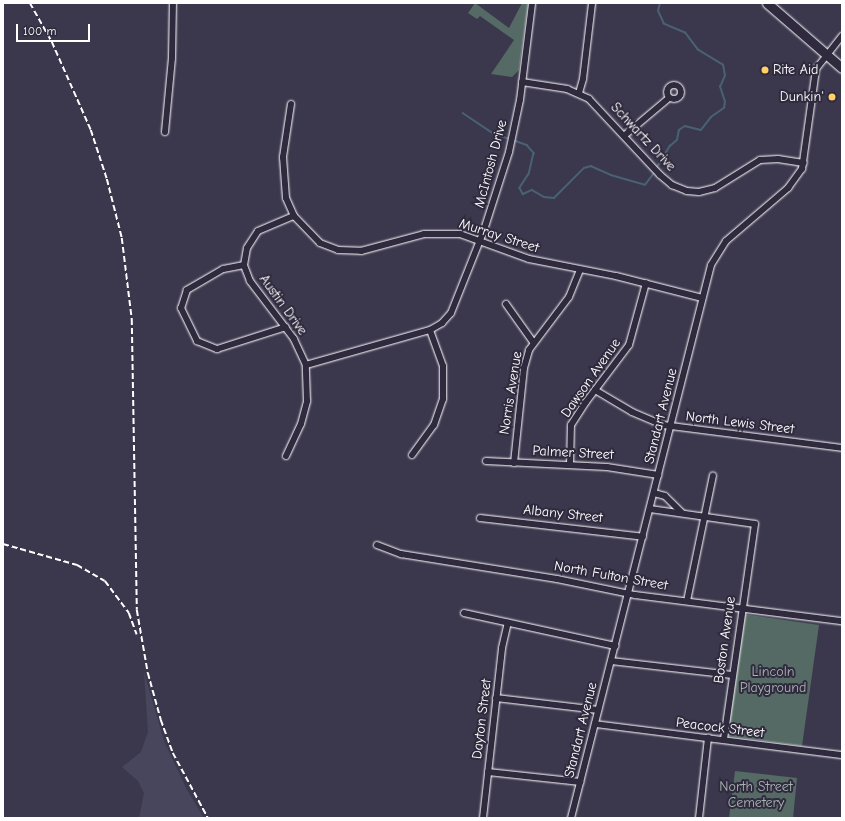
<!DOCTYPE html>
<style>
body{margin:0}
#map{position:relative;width:845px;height:821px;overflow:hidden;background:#3b384e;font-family:"Comic Neue",sans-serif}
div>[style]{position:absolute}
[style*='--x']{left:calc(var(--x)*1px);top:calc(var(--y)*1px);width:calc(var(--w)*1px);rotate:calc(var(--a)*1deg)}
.built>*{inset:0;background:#47465d}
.green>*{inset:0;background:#556a64}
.stream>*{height:1.5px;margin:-0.75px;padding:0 0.75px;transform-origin:0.75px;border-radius:0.75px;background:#496273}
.roads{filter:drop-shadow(0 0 1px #fff) drop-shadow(0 0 1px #fff)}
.minor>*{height:6px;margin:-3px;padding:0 3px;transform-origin:3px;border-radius:3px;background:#2f2a3d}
.minor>.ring{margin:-3px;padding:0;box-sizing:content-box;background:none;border:6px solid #2f2a3d;border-radius:50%}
.highway>*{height:9px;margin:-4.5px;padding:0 4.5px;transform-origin:4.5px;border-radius:4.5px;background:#2f2a3d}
.rail>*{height:1.5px;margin-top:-0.75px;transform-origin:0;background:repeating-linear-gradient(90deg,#fff 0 6px,transparent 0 9px)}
.dots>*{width:11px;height:11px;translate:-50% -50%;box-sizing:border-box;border:2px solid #2f2a3d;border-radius:50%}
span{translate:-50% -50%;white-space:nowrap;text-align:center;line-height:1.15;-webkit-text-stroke:4px #2f2a3d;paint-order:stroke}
.poi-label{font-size:14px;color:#fff}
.left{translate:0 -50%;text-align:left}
.right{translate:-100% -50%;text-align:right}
.street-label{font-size:14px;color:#fff}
.park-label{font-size:14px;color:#aab4b2}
.frame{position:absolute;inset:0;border:4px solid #fff;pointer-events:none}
.scale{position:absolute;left:16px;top:24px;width:74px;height:18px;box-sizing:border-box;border:2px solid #fff;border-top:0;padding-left:5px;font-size:12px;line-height:14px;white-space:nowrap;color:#fff;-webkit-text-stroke:3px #2f2a3d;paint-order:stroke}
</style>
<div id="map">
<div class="built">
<i style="clip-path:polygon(144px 672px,164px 741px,187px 790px,204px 818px,139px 818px,144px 793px,138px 781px,122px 767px,141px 752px,148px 732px)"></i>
</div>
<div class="green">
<i style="clip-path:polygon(475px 3px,509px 28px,522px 3px,528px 3px,519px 70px,512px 77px,491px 74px,514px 40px,480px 16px,477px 19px,468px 13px)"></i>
<i style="clip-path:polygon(744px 614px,819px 625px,802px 746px,728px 736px)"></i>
<i style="clip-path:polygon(735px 771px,797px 778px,793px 818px,729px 818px)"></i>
</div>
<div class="stream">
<i style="--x:463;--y:113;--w:37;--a:34"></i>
<i style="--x:494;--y:134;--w:17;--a:17"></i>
<i style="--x:513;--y:140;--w:15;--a:20"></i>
<i style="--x:527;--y:145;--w:11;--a:49"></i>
<i style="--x:534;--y:153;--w:22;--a:103"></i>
<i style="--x:529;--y:174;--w:17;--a:123"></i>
<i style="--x:520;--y:188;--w:7;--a:63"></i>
<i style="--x:523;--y:194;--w:10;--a:-24"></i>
<i style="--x:532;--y:190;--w:14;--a:30"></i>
<i style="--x:544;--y:197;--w:10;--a:6"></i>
<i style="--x:554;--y:198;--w:42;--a:-45"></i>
<i style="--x:584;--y:168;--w:7;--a:-16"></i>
<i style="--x:591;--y:166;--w:22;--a:24"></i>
<i style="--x:611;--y:175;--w:35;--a:16"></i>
<i style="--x:645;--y:185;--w:15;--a:-53"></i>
<i style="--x:656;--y:169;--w:27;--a:-59"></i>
<i style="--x:670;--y:146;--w:9;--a:-41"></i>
<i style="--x:677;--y:140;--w:10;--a:-79"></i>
<i style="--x:679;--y:130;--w:7;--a:-34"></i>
<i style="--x:685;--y:126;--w:16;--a:14"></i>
<i style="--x:701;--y:130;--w:16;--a:-52"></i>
<i style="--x:711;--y:117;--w:16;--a:-35"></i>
<i style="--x:724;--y:108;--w:6;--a:-81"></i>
<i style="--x:725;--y:102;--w:16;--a:-108"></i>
<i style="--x:720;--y:87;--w:12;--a:-66"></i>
<i style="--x:725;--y:76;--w:11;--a:-100"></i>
<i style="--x:723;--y:65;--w:29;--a:-149"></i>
<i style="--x:698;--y:50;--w:21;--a:-127"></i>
<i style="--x:685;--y:33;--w:23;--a:-157"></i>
<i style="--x:664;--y:24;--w:14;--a:-115"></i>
<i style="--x:658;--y:11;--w:8;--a:-76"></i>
</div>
<div class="roads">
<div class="minor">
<i style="--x:522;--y:82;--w:46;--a:8.8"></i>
<i style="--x:567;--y:89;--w:24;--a:24"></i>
<i style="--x:589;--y:99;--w:104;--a:46.9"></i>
<i style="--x:660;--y:175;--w:16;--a:40"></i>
<i style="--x:672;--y:185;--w:16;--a:22"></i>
<i style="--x:687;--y:191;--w:12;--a:5"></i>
<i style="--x:699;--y:192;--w:16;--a:-14"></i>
<i style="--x:715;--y:188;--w:53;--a:-31.9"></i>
<i style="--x:760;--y:160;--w:18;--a:-3"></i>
<i style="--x:778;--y:159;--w:26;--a:9"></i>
<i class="ring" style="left:667px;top:85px;width:8px;height:8px"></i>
<i style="--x:579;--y:93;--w:15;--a:-74"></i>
<i style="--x:583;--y:79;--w:77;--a:-83.2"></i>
<i style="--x:291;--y:104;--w:54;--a:98.6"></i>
<i style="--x:283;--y:157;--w:41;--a:85.8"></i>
<i style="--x:286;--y:198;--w:20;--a:66"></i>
<i style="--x:294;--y:216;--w:37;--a:46"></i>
<i style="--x:320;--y:243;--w:19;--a:21"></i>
<i style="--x:338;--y:250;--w:23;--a:2"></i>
<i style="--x:361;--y:251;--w:65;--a:-15.1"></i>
<i style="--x:424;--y:234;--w:36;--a:0"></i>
<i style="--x:460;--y:234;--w:73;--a:19.9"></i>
<i style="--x:529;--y:259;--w:89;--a:11.1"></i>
<i style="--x:616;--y:276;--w:89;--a:14.3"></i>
<i style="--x:165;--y:132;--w:74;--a:-84.6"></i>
<i style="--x:172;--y:58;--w:55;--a:-89"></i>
<i style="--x:625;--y:135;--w:57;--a:-40.1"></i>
<i style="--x:244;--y:265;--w:21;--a:169"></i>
<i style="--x:223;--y:269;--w:42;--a:149.7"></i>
<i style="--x:187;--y:290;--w:19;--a:108"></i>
<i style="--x:181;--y:308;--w:37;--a:64"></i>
<i style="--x:197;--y:341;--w:22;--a:22"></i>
<i style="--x:217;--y:349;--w:72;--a:-17.7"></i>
<i style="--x:506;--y:304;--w:47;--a:54.6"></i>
<i style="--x:306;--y:365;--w:129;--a:-15.8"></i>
<i style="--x:430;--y:330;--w:14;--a:-30"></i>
<i style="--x:442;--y:323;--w:13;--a:-48"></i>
<i style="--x:451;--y:313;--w:89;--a:-68.3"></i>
<i style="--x:484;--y:230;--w:82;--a:-72.2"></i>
<i style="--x:509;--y:152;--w:53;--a:-78.1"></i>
<i style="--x:520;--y:100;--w:98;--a:-82.9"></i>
<i style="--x:595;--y:390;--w:43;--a:30.7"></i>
<i style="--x:632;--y:412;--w:34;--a:23"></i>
<i style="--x:663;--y:425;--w:180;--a:7.3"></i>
<i style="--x:412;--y:455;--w:37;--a:-54"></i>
<i style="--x:434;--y:425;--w:28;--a:-71"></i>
<i style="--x:443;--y:399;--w:33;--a:-90"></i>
<i style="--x:443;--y:366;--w:38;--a:-110"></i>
<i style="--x:286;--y:456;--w:35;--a:-65"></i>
<i style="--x:301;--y:424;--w:24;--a:-75"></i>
<i style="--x:307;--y:401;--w:36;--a:-92"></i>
<i style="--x:306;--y:365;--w:29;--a:-115"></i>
<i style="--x:294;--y:339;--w:73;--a:-127.2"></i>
<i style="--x:250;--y:281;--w:17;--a:-111"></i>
<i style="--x:244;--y:265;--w:17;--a:-80"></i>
<i style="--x:247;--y:248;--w:20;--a:-57"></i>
<i style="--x:258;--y:231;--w:39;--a:-23"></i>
<i style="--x:486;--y:461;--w:121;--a:2.8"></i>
<i style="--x:607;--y:467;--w:52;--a:8.9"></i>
<i style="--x:514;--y:463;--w:96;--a:-84"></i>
<i style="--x:524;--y:368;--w:19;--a:-74"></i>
<i style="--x:529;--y:350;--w:66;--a:-53"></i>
<i style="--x:569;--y:297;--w:29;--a:-68"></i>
<i style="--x:570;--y:465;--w:40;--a:-88.6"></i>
<i style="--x:571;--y:425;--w:27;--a:-57"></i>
<i style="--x:586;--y:402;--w:71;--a:-53"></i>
<i style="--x:629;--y:345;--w:64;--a:-74.7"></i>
<i style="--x:654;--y:493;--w:11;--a:15"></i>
<i style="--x:665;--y:496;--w:24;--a:45"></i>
<i style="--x:650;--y:509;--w:106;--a:8.1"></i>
<i style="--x:755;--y:524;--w:218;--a:98.2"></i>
<i style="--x:480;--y:518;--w:164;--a:6.6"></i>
<i style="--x:377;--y:545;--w:26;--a:21"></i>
<i style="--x:401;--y:554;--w:158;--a:9.1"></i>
<i style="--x:557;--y:579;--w:80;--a:11.6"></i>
<i style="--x:635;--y:595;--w:209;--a:7.2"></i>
<i style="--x:687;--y:601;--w:128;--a:-78.3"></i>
<i style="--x:464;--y:613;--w:155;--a:12.3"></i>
<i style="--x:611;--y:661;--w:122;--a:6.6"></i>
<i style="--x:496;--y:698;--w:103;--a:6.7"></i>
<i style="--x:595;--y:724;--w:249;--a:7.2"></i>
<i style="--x:488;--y:772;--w:93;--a:6.2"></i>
<i style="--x:483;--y:818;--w:171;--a:-83.6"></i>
<i style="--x:502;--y:648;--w:26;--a:-77"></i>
<i style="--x:571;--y:818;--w:570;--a:-75.79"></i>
<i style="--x:711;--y:265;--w:28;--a:-58"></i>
<i style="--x:726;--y:241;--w:82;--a:-40.5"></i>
<i style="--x:788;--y:188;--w:24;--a:-54"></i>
<i style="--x:802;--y:169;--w:101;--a:-82"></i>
<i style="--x:816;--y:69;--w:42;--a:-51.8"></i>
<i style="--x:699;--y:818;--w:81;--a:-83.6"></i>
</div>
<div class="highway">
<i style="--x:767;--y:3;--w:99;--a:40.9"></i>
</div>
</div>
<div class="rail">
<i style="--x:30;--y:3;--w:45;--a:60.6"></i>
<i style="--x:52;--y:42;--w:96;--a:66.1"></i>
<i style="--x:91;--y:130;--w:52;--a:71.9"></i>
<i style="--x:107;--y:179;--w:61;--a:75.7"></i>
<i style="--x:122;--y:238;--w:82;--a:83"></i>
<i style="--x:132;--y:319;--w:291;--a:89"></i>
<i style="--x:137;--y:610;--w:64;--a:80.1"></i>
<i style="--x:148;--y:673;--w:49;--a:74.5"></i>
<i style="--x:161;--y:720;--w:35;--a:70"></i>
<i style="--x:173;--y:753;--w:74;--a:61.7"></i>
<i style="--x:3;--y:544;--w:77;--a:15.8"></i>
<i style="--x:77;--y:565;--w:32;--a:30"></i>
<i style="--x:105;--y:581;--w:40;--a:53"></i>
<i style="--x:129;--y:613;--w:23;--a:70"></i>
</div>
<div class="dots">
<i style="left:765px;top:70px;background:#ffd166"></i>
<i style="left:832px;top:97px;background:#ffd166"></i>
</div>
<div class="poi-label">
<span class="left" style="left:773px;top:70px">Rite Aid</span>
<span class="right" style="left:824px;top:97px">Dunkin'</span>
</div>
<div class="street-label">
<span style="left:643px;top:137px;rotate:47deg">Schwartz Drive</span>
<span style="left:491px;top:164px;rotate:-75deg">McIntosh Drive</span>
<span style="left:499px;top:236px;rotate:18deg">Murray Street</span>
<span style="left:283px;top:305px;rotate:54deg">Austin Drive</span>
<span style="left:591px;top:378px;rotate:-55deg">Dawson Avenue</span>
<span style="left:511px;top:393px;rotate:-81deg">Norris Avenue</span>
<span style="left:661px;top:416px;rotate:-76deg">Standart Avenue</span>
<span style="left:740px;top:423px;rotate:7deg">North Lewis Street</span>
<span style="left:573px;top:453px;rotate:3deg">Palmer Street</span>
<span style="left:563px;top:514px;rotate:6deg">Albany Street</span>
<span style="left:611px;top:576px;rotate:10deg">North Fulton Street</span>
<span style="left:725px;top:640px;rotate:-82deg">Boston Avenue</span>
<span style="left:482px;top:719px;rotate:-83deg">Dayton Street</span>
<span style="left:720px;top:728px;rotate:7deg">Peacock Street</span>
<span style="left:581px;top:730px;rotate:-76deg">Standart Avenue</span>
</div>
<div class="park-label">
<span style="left:773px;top:680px">Lincoln<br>Playground</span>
<span style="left:756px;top:795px">North Street<br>Cemetery</span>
</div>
<div class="frame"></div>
<div class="scale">100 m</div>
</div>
